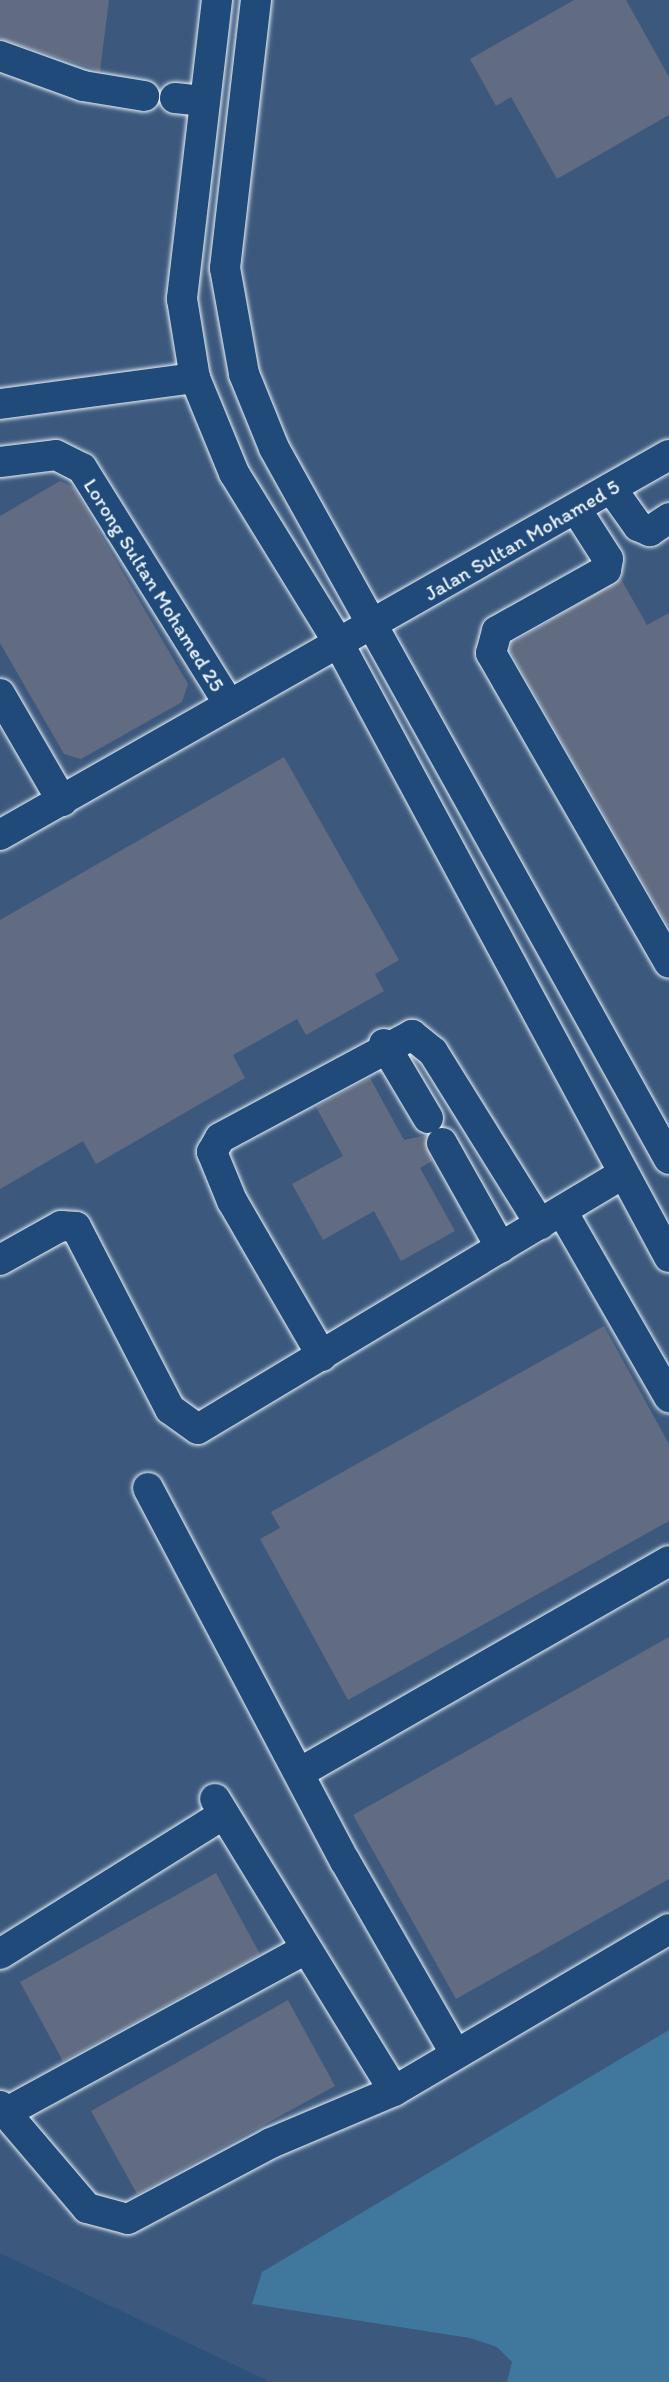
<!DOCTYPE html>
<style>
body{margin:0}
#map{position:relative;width:669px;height:2382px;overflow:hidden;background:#2c517b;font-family:Itim,sans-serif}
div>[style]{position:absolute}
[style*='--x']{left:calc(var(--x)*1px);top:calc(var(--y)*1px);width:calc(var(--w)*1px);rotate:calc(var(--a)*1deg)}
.built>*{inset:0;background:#3c597d}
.water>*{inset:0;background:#40779c}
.building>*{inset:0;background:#616b81}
.roads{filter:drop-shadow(0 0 2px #e8f1f8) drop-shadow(0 0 2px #e8f1f8)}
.minor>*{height:30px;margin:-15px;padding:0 15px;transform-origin:15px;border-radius:15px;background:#1f4a7a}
span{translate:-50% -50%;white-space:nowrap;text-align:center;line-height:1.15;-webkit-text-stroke:5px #1f4a7a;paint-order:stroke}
.street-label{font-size:21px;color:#e8f1f8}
</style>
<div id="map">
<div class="built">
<i style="clip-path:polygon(0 0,669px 0,669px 2382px,270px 2382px,0 2253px)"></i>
</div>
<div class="water">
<i style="clip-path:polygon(669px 2030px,669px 2382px,507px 2382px,512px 2362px,497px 2347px,470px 2338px,252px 2304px,262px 2272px)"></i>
</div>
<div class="building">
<i style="clip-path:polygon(0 0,109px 0,100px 71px,0 39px)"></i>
<i style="clip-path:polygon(574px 0,626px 0,669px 77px,669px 115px,557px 179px,511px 97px,496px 106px,470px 59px)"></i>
<i style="clip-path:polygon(60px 481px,73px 487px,188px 684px,182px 702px,81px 759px,64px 754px,0 643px,0 516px)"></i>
<i style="clip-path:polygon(621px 579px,647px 625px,669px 613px,669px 927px,510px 651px,512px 643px)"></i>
<i style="clip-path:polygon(284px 757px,399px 960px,375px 974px,384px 991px,306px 1035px,297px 1019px,233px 1055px,245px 1078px,96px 1164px,83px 1141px,0 1189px,0 920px)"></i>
<i style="clip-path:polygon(370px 1078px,404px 1140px,427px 1135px,432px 1161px,420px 1168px,455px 1231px,401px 1261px,374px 1211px,323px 1240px,292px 1184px,343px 1156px,316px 1107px)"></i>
<i style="clip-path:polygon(604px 1326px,669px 1444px,669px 1521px,348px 1700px,260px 1539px,280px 1528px,271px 1512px)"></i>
<i style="clip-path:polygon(669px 1637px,669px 1879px,456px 1999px,353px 1815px)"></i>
<i style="clip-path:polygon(216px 1873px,260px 1954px,63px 2061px,20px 1982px)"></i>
<i style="clip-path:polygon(288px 2000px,335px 2086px,137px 2194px,91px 2111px)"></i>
</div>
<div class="roads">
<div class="minor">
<i style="--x:217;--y:0;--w:301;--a:96.7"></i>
<i style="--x:182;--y:299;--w:80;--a:80.7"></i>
<i style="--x:195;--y:378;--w:103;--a:67.7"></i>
<i style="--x:234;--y:473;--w:201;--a:58.4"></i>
<i style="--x:339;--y:644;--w:696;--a:61.7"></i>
<i style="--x:256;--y:0;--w:270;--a:96.6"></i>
<i style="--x:225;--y:268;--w:108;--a:79.8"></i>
<i style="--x:244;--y:374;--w:80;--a:67.9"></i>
<i style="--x:274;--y:448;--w:813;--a:60.95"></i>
<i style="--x:0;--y:56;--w:88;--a:19.9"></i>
<i style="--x:83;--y:86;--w:62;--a:9.3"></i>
<i style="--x:175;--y:98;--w:30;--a:6"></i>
<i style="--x:0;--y:404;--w:197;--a:-7.6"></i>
<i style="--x:0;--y:462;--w:56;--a:-7.1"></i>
<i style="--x:56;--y:455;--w:29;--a:27"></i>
<i style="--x:82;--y:468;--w:277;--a:58.1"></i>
<i style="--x:611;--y:488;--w:47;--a:54.6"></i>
<i style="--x:638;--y:526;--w:13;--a:23"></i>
<i style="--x:650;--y:531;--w:23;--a:-34"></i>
<i style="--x:576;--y:509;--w:59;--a:57.4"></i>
<i style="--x:608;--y:559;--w:11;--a:100"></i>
<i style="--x:606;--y:570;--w:125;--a:150.8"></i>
<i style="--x:497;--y:631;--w:23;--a:105"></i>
<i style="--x:491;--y:653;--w:357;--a:60.1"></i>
<i style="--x:0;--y:694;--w:124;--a:59.9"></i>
<i style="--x:0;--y:835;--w:769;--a:-29.6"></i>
<i style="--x:384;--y:1044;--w:86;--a:59.3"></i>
<i style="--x:442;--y:1143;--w:120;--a:60.7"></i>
<i style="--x:562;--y:1211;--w:215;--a:60.1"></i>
<i style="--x:0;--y:1260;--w:70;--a:-29.1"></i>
<i style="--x:61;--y:1226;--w:15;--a:4"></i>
<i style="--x:76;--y:1227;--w:205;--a:62.7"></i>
<i style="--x:170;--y:1409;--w:34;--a:36"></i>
<i style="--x:198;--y:1429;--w:496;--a:-31"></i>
<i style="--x:322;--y:1356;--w:179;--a:-120.1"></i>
<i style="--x:232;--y:1201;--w:53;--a:-112.2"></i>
<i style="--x:212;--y:1152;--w:16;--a:-60"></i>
<i style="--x:220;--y:1138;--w:218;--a:-28.2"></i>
<i style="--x:412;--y:1035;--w:27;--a:39"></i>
<i style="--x:433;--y:1052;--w:203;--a:58.1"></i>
<i style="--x:148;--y:1488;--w:422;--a:62.2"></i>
<i style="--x:345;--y:1861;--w:221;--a:60.2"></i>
<i style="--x:299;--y:1773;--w:426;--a:-29.8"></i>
<i style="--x:215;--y:1799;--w:342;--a:58.5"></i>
<i style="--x:394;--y:2091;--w:319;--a:-30.5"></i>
<i style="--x:0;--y:1954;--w:264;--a:-32"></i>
<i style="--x:0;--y:2106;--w:134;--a:49.5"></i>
<i style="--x:87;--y:2208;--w:42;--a:15"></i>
<i style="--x:128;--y:2219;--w:162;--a:-28"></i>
<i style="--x:271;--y:2143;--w:134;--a:-22.9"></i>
<i style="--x:5;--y:2113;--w:341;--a:-28.6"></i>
</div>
</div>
<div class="street-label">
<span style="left:522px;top:540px;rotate:-30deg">Jalan Sultan Mohamed 5</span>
<span style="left:154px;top:585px;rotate:58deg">Lorong Sultan Mohamed 25</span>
</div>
</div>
